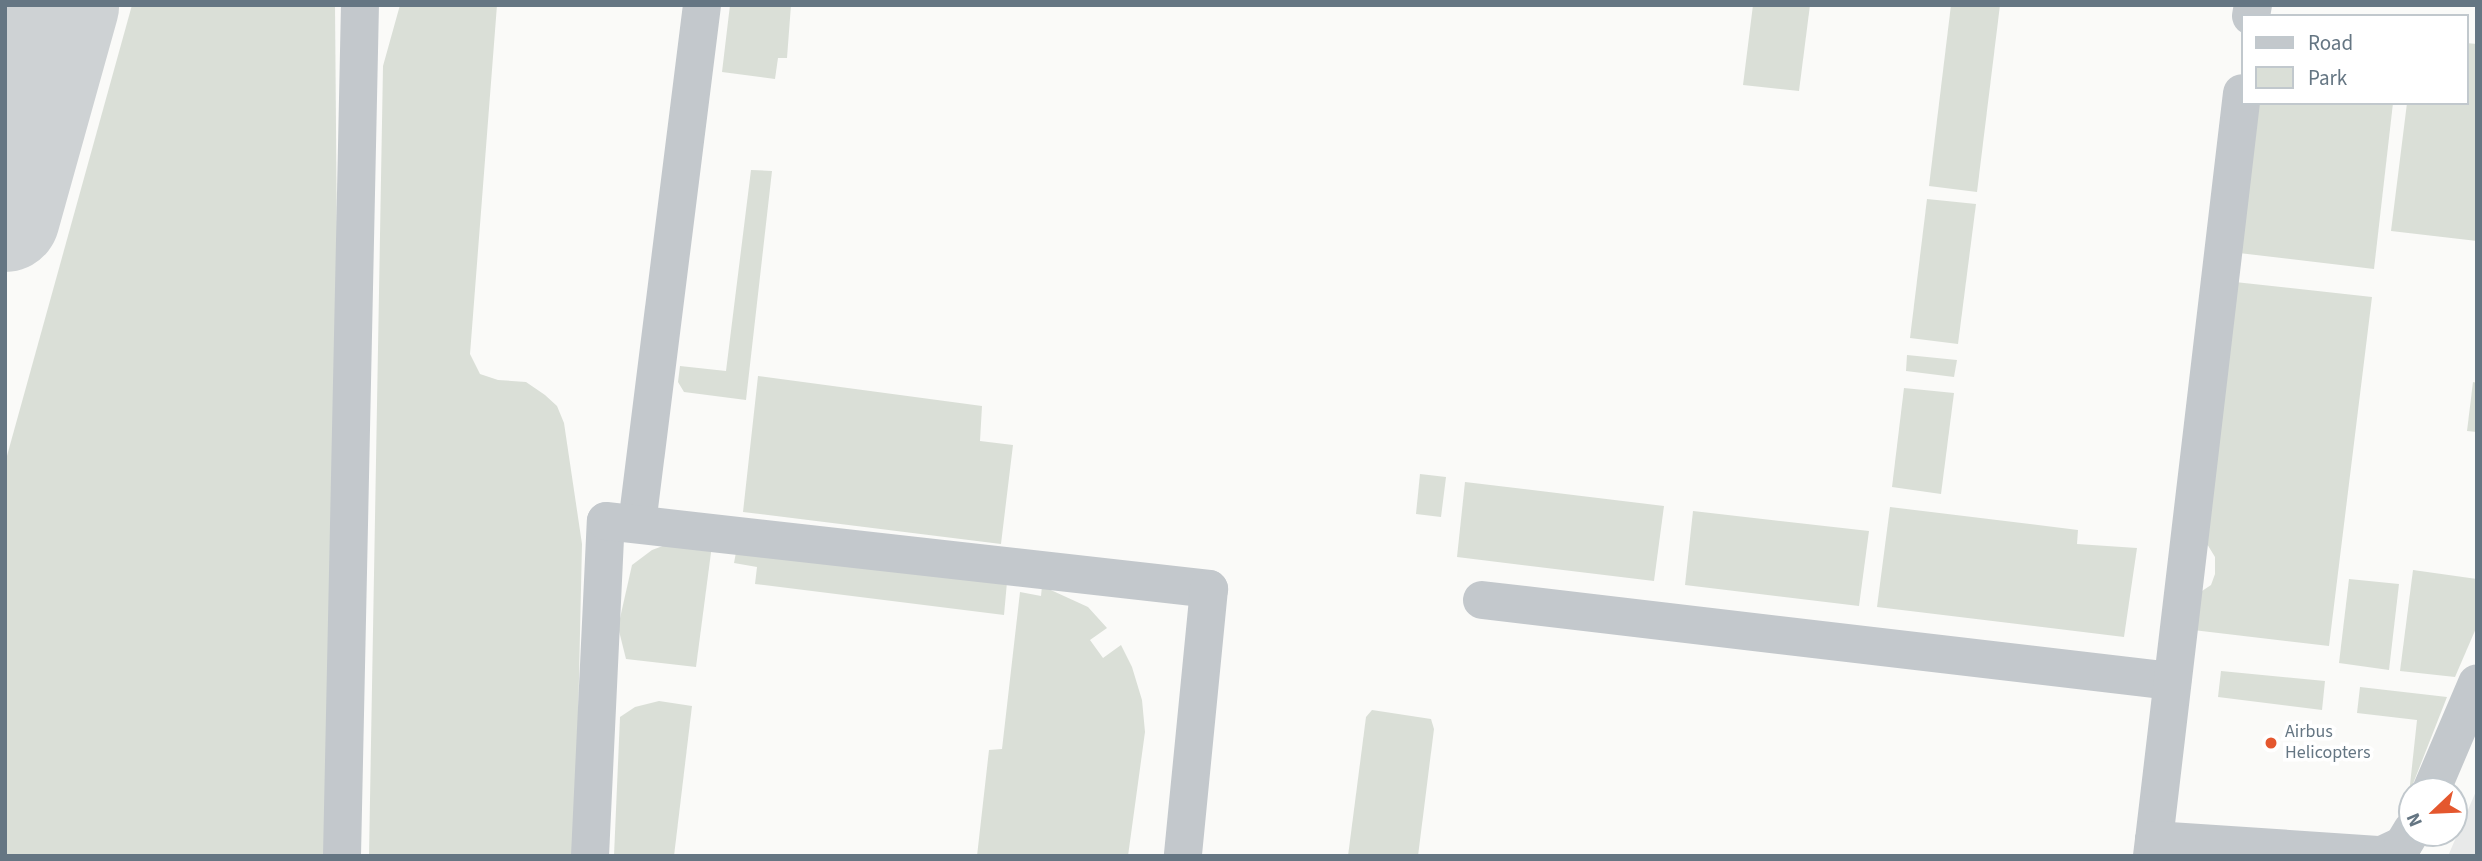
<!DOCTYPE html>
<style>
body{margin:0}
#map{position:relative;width:2482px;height:861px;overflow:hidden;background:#fafaf8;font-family:"Source Sans 3",sans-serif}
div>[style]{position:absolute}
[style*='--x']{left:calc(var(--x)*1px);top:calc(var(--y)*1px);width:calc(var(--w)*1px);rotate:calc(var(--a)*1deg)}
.built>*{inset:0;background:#e8e9e9}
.green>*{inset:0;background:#dadfd7}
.taxiway>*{height:110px;margin:-55px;padding:0 55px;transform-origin:55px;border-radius:55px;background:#ced2d4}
.minor>*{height:38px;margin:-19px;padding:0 19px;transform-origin:19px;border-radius:19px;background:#c3c8cc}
.dots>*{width:19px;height:19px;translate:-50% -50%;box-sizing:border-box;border:4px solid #fff;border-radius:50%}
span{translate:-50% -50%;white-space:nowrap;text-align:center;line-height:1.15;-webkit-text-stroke:7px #fff;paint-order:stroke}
.poi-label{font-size:18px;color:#657683}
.left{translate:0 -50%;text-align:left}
.frame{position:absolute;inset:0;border:7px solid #657683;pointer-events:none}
.legend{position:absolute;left:2241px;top:14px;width:228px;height:91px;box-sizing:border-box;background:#fff;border:2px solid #c1c8cd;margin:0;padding:9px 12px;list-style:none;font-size:21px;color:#657683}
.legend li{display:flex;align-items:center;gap:14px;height:35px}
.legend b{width:35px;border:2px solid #c1c8cd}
.north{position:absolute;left:2398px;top:777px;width:70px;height:70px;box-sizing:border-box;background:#fff;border:2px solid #c1c8cd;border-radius:50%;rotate:247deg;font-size:19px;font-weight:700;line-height:28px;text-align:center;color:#657683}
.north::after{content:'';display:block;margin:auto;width:24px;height:32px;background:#e4572e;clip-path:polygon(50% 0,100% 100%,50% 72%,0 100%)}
</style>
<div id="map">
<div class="built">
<i style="clip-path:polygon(2477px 789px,2477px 856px,2448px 856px)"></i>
</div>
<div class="green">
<i style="clip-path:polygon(132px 5px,335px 5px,342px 856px,5px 856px,5px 463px)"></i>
<i style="clip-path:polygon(400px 5px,497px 5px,470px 354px,480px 374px,498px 380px,526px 382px,545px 395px,557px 406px,564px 423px,582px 544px,575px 856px,369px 856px,383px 66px)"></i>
<i style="clip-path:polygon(730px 5px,791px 5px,787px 58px,778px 58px,775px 79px,722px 72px)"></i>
<i style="clip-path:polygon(1753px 5px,1810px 5px,1799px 91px,1743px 85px)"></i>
<i style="clip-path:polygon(1951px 5px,2000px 5px,1977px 192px,1929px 186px)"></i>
<i style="clip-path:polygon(2466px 43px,2477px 44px,2477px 241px,2391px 231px,2407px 103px,2466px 103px)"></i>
<i style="clip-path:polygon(2258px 103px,2393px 103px,2374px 269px,2239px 253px)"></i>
<i style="clip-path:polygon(751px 170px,772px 171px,746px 400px,684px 392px,678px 382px,680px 366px,726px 371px)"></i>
<i style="clip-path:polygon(1927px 199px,1976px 204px,1958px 344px,1910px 338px)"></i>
<i style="clip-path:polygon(2235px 282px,2372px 297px,2329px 646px,2193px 630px,2202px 591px,2211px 585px,2215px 574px,2215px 557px,2204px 539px)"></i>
<i style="clip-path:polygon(1907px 355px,1957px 360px,1954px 377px,1906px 371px)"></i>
<i style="clip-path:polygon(758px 376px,982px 406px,980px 441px,1013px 445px,1001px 544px,743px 512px)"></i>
<i style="clip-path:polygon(2473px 382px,2477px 383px,2477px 432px,2467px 431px)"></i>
<i style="clip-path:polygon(1904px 388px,1954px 393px,1941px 494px,1892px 487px)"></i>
<i style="clip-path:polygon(1420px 474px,1446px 477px,1441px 517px,1416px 514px)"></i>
<i style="clip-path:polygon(1465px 482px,1664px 506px,1654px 581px,1457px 557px)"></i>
<i style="clip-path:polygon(1890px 507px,2078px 530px,2077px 544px,2137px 548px,2124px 637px,1877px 607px)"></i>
<i style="clip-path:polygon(1693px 511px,1869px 531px,1859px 606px,1685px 585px)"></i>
<i style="clip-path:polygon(679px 540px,712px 545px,696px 667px,626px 659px,618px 627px,632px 565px,652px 550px)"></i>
<i style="clip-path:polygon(737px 547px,1007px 582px,1004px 615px,755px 584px,757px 567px,734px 563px)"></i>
<i style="clip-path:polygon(2413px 570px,2477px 579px,2477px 626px,2455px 677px,2400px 671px)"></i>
<i style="clip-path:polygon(2349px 579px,2399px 584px,2389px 670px,2339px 663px)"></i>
<i style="clip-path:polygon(1042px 586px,1088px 607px,1107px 628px,1090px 640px,1103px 658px,1121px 645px,1132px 667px,1142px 700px,1145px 732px,1128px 856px,977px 856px,989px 750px,1002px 749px,1020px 592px,1041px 596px)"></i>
<i style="clip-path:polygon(2221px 671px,2325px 681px,2322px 710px,2218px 697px)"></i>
<i style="clip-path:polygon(2360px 687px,2447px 697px,2409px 794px,2417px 720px,2357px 713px)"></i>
<i style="clip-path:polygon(659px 701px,692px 706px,674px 856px,614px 856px,620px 717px,635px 707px)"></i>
<i style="clip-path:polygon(1372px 710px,1431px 719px,1434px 729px,1418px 856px,1348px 856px,1366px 717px)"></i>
</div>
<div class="taxiway">
<i style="--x:5;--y:217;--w:220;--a:-74.4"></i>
</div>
<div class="minor">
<i style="--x:2251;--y:16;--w:11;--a:-80"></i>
<i style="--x:637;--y:524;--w:523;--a:-82.86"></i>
<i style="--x:1482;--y:600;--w:695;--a:6.7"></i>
<i style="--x:2431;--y:791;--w:117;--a:-66.9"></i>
<i style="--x:2154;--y:840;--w:752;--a:-83.28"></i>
<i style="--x:342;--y:856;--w:851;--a:-88.79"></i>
<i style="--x:590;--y:856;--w:335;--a:-87.3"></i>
<i style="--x:606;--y:521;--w:607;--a:6.43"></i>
<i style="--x:1209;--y:589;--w:268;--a:95.6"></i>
<i style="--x:2152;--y:856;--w:16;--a:-83"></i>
<i style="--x:2154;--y:840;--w:228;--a:3.8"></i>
<i style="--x:2382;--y:855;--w:23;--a:-25"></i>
<i style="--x:2403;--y:845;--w:17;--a:-59"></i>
</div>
<div class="dots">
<i style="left:2271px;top:743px;background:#e4572e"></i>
</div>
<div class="poi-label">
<span class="left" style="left:2285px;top:743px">Airbus<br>Helicopters</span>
</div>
<div class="frame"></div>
<ul class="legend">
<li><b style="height:9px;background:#c3c8cc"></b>Road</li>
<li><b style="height:19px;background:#dadfd7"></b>Park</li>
</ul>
<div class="north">N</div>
</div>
